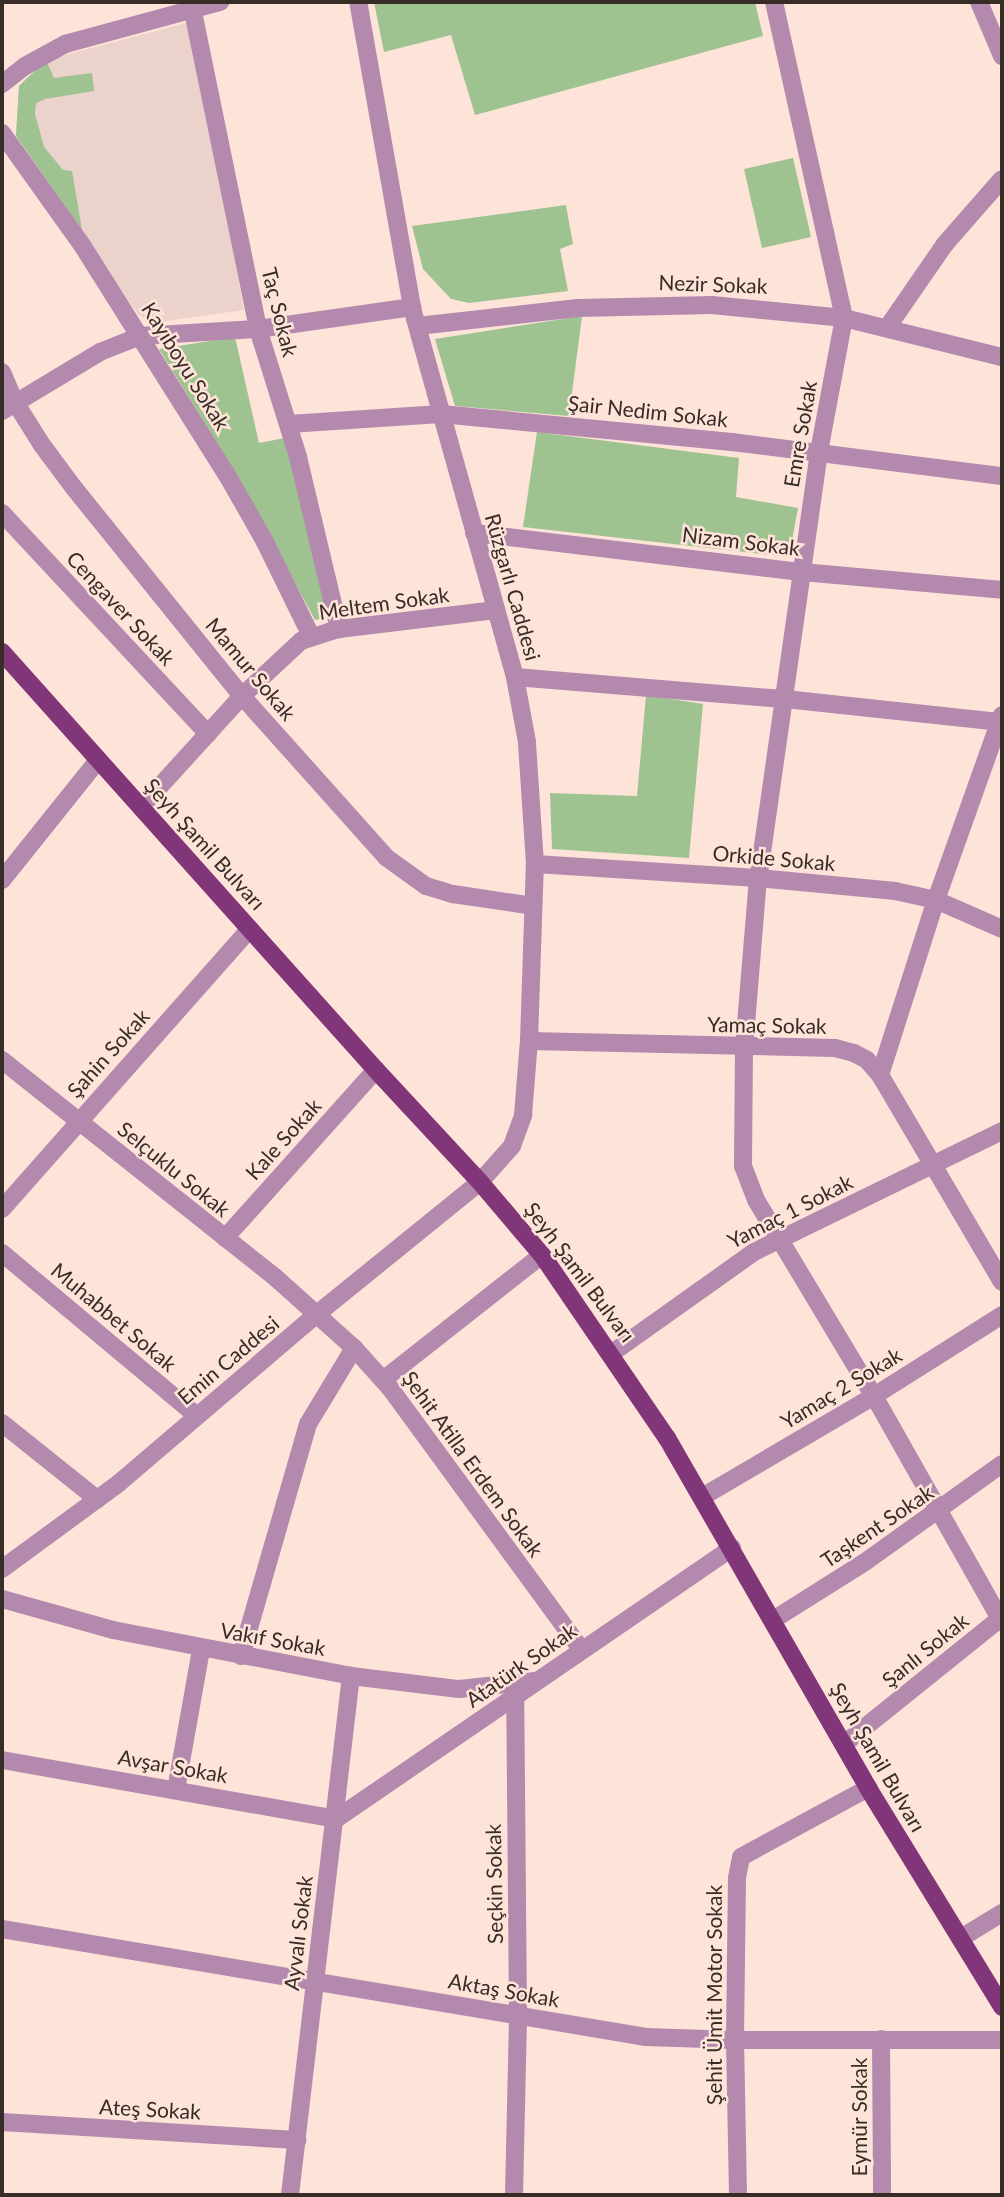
<!DOCTYPE html>
<meta charset="utf-8">
<style>
body{margin:0}
#map{position:relative;width:1004px;height:2197px;overflow:hidden;background:#fde3d8;font-family:Lato,sans-serif}
div>[style]{position:absolute}
[style*='--x']{left:calc(var(--x)*1px);top:calc(var(--y)*1px);width:calc(var(--w)*1px);rotate:calc(var(--a)*1deg)}
.education>*{inset:0;background:#ebd2ca}
.green>*{inset:0;background:#9ec391}
.minor>*{height:18px;margin:-9px;padding:0 9px;transform-origin:9px;border-radius:9px;background:#b489ae}
.major>*{height:18px;margin:-9px;padding:0 9px;transform-origin:9px;border-radius:9px;background:#82367a}
span{translate:-50% -50%;white-space:nowrap;text-align:center;line-height:1.15;-webkit-text-stroke:5px #fde3d8;paint-order:stroke}
.street-label{font-size:21px;color:#382c27}
.frame{position:absolute;inset:0;border:4px solid #382c27;pointer-events:none}
</style>
<div id="map">
<div class="education">
<i style="clip-path:polygon(190px 22px,244px 310px,152px 323px,139px 315px,97px 261px,16px 136px,19px 86px,46px 60px)"></i>
</div>
<div class="green">
<i style="clip-path:polygon(374px 2px,755px 2px,763px 36px,475px 115px,451px 35px,384px 52px)"></i>
<i style="clip-path:polygon(46px 60px,54px 78px,92px 73px,94px 91px,45px 99px,36px 103px,35px 114px,44px 147px,63px 170px,72px 171px,82px 230px,16px 136px,19px 86px)"></i>
<i style="clip-path:polygon(793px 158px,811px 237px,762px 248px,744px 169px)"></i>
<i style="clip-path:polygon(566px 205px,573px 244px,560px 249px,568px 291px,469px 303px,451px 299px,423px 269px,412px 226px)"></i>
<i style="clip-path:polygon(582px 316px,569px 416px,455px 406px,435px 339px)"></i>
<i style="clip-path:polygon(235px 337px,259px 443px,285px 438px,331px 617px,315px 620px,231px 466px,159px 349px)"></i>
<i style="clip-path:polygon(537px 432px,739px 458px,736px 497px,798px 508px,789px 557px,523px 527px)"></i>
<i style="clip-path:polygon(646px 695px,703px 704px,689px 858px,552px 849px,550px 793px,637px 796px)"></i>
</div>
<div class="minor">
<i style="--x:191;--y:2;--w:334;--a:78.4"></i>
<i style="--x:258;--y:329;--w:134;--a:72.6"></i>
<i style="--x:298;--y:457;--w:177;--a:76.6"></i>
<i style="--x:774;--y:2;--w:324;--a:77.5"></i>
<i style="--x:844;--y:318;--w:136;--a:100.6"></i>
<i style="--x:819;--y:452;--w:430;--a:98.1"></i>
<i style="--x:758;--y:878;--w:171;--a:94.7"></i>
<i style="--x:744;--y:1048;--w:118;--a:90.5"></i>
<i style="--x:743;--y:1166;--w:36;--a:69"></i>
<i style="--x:756;--y:1200;--w:229;--a:59"></i>
<i style="--x:874;--y:1396;--w:260;--a:60.5"></i>
<i style="--x:979;--y:2;--w:59;--a:66.9"></i>
<i style="--x:2;--y:84;--w:29;--a:-38"></i>
<i style="--x:25;--y:66;--w:46;--a:-28.8"></i>
<i style="--x:65;--y:44;--w:161;--a:-15.2"></i>
<i style="--x:2;--y:133;--w:138;--a:54.5"></i>
<i style="--x:82;--y:245;--w:272;--a:57.8"></i>
<i style="--x:227;--y:475;--w:77;--a:60.4"></i>
<i style="--x:265;--y:542;--w:105;--a:63.9"></i>
<i style="--x:418;--y:326;--w:161;--a:-6.4"></i>
<i style="--x:578;--y:308;--w:134;--a:-1.3"></i>
<i style="--x:712;--y:305;--w:133;--a:5.6"></i>
<i style="--x:844;--y:318;--w:163;--a:13.9"></i>
<i style="--x:887;--y:328;--w:102;--a:-55.4"></i>
<i style="--x:945;--y:244;--w:86;--a:-48.8"></i>
<i style="--x:2;--y:372;--w:33;--a:67"></i>
<i style="--x:15;--y:402;--w:51;--a:57.9"></i>
<i style="--x:42;--y:445;--w:54;--a:53.3"></i>
<i style="--x:74;--y:488;--w:267;--a:51.1"></i>
<i style="--x:242;--y:696;--w:217;--a:48.2"></i>
<i style="--x:387;--y:858;--w:48;--a:35.7"></i>
<i style="--x:426;--y:886;--w:28;--a:17"></i>
<i style="--x:453;--y:894;--w:81;--a:8.5"></i>
<i style="--x:2;--y:411;--w:114;--a:-31"></i>
<i style="--x:100;--y:352;--w:43;--a:-21.8"></i>
<i style="--x:140;--y:336;--w:118;--a:-3.4"></i>
<i style="--x:258;--y:329;--w:156;--a:-8.1"></i>
<i style="--x:289;--y:424;--w:152;--a:-3.8"></i>
<i style="--x:441;--y:414;--w:292;--a:5.5"></i>
<i style="--x:732;--y:442;--w:272;--a:7.2"></i>
<i style="--x:2;--y:513;--w:302;--a:47"></i>
<i style="--x:474;--y:533;--w:330;--a:6.8"></i>
<i style="--x:802;--y:572;--w:201;--a:5.1"></i>
<i style="--x:515;--y:677;--w:271;--a:4.7"></i>
<i style="--x:785;--y:699;--w:215;--a:6.1"></i>
<i style="--x:141;--y:807;--w:150;--a:-47.7"></i>
<i style="--x:242;--y:696;--w:81;--a:-43"></i>
<i style="--x:301;--y:641;--w:40;--a:-18"></i>
<i style="--x:339;--y:629;--w:158;--a:-6.9"></i>
<i style="--x:535;--y:864;--w:223;--a:3.6"></i>
<i style="--x:758;--y:878;--w:138;--a:5.4"></i>
<i style="--x:895;--y:891;--w:42;--a:12.4"></i>
<i style="--x:936;--y:900;--w:72;--a:23.7"></i>
<i style="--x:2;--y:880;--w:154;--a:-51.3"></i>
<i style="--x:529;--y:1041;--w:306;--a:1.3"></i>
<i style="--x:835;--y:1048;--w:20;--a:15"></i>
<i style="--x:854;--y:1053;--w:15;--a:28"></i>
<i style="--x:867;--y:1060;--w:20;--a:49"></i>
<i style="--x:880;--y:1075;--w:240;--a:59.5"></i>
<i style="--x:2;--y:1060;--w:350;--a:38.5"></i>
<i style="--x:276;--y:1278;--w:105;--a:41.9"></i>
<i style="--x:354;--y:1348;--w:54;--a:48"></i>
<i style="--x:390;--y:1388;--w:325;--a:53.8"></i>
<i style="--x:880;--y:1075;--w:184;--a:-72.3"></i>
<i style="--x:936;--y:900;--w:196;--a:-70.4"></i>
<i style="--x:2;--y:1209;--w:374;--a:-48.5"></i>
<i style="--x:225;--y:1238;--w:226;--a:-48.1"></i>
<i style="--x:2;--y:1253;--w:254;--a:39.9"></i>
<i style="--x:612;--y:1353;--w:174;--a:-35.4"></i>
<i style="--x:754;--y:1252;--w:276;--a:-26"></i>
<i style="--x:383;--y:1380;--w:202;--a:-38.2"></i>
<i style="--x:2;--y:1423;--w:122;--a:38.7"></i>
<i style="--x:702;--y:1497;--w:199;--a:-30.4"></i>
<i style="--x:874;--y:1396;--w:151;--a:-32.3"></i>
<i style="--x:2;--y:1569;--w:145;--a:-36.3"></i>
<i style="--x:119;--y:1483;--w:260;--a:-40.5"></i>
<i style="--x:317;--y:1314;--w:210;--a:-39"></i>
<i style="--x:480;--y:1182;--w:48;--a:-48.4"></i>
<i style="--x:512;--y:1146;--w:33;--a:-70"></i>
<i style="--x:523;--y:1115;--w:74;--a:-85.4"></i>
<i style="--x:529;--y:1041;--w:177;--a:-88.1"></i>
<i style="--x:535;--y:864;--w:122;--a:-93.8"></i>
<i style="--x:527;--y:742;--w:66;--a:-100.5"></i>
<i style="--x:515;--y:677;--w:384;--a:-105.6"></i>
<i style="--x:412;--y:307;--w:310;--a:-100"></i>
<i style="--x:2;--y:1599;--w:115;--a:15.6"></i>
<i style="--x:113;--y:1630;--w:242;--a:10.9"></i>
<i style="--x:351;--y:1676;--w:109;--a:6.9"></i>
<i style="--x:459;--y:1689;--w:76;--a:-6"></i>
<i style="--x:773;--y:1620;--w:109;--a:-32.2"></i>
<i style="--x:865;--y:1562;--w:168;--a:-35.6"></i>
<i style="--x:241;--y:1656;--w:241;--a:-73.9"></i>
<i style="--x:308;--y:1424;--w:89;--a:-58.8"></i>
<i style="--x:844;--y:1744;--w:203;--a:-38.8"></i>
<i style="--x:2;--y:1760;--w:339;--a:10"></i>
<i style="--x:336;--y:1819;--w:480;--a:-34.4"></i>
<i style="--x:176;--y:1790;--w:143;--a:-79.9"></i>
<i style="--x:2;--y:1929;--w:653;--a:9.52"></i>
<i style="--x:646;--y:2037;--w:89;--a:1.9"></i>
<i style="--x:735;--y:2040;--w:267;--a:0"></i>
<i style="--x:961;--y:1938;--w:48;--a:-31.4"></i>
<i style="--x:881;--y:2039;--w:156;--a:89.6"></i>
<i style="--x:2;--y:2122;--w:296;--a:3.5"></i>
<i style="--x:290;--y:2195;--w:523;--a:-83.3"></i>
<i style="--x:514;--y:2195;--w:180;--a:-88.7"></i>
<i style="--x:518;--y:2015;--w:317;--a:-90.5"></i>
<i style="--x:738;--y:2195;--w:155;--a:-91.1"></i>
<i style="--x:735;--y:2040;--w:162;--a:-89.3"></i>
<i style="--x:737;--y:1878;--w:21;--a:-79"></i>
<i style="--x:741;--y:1857;--w:145;--a:-28.5"></i>
</div>
<div class="major">
<i style="--x:2;--y:652;--w:561;--a:48.18"></i>
<i style="--x:376;--y:1070;--w:153;--a:47.1"></i>
<i style="--x:480;--y:1182;--w:96;--a:49.7"></i>
<i style="--x:542;--y:1255;--w:222;--a:55.7"></i>
<i style="--x:667;--y:1438;--w:404;--a:60.1"></i>
<i style="--x:868;--y:1788;--w:257;--a:58.5"></i>
</div>
<div class="street-label">
<span style="left:713px;top:284px;rotate:2deg">Nezir Sokak</span>
<span style="left:280px;top:312px;rotate:76deg">Taç Sokak</span>
<span style="left:186px;top:366px;rotate:58deg">Kayıboyu Sokak</span>
<span style="left:648px;top:411px;rotate:6deg">Şair Nedim Sokak</span>
<span style="left:800px;top:434px;rotate:-80deg">Emre Sokak</span>
<span style="left:741px;top:541px;rotate:7deg">Nizam Sokak</span>
<span style="left:513px;top:587px;rotate:74deg">Rüzgarlı Caddesi</span>
<span style="left:384px;top:603px;rotate:-8deg">Meltem Sokak</span>
<span style="left:121px;top:608px;rotate:47deg">Cengaver Sokak</span>
<span style="left:251px;top:669px;rotate:50deg">Mamur Sokak</span>
<span style="left:205px;top:844px;rotate:48deg">Şeyh Şamil Bulvarı</span>
<span style="left:774px;top:858px;rotate:5deg">Orkide Sokak</span>
<span style="left:767px;top:1025px;rotate:1deg">Yamaç Sokak</span>
<span style="left:108px;top:1053px;rotate:-48deg">Şahin Sokak</span>
<span style="left:283px;top:1139px;rotate:-48deg">Kale Sokak</span>
<span style="left:174px;top:1169px;rotate:39deg">Selçuklu Sokak</span>
<span style="left:790px;top:1211px;rotate:-27deg">Yamaç 1 Sokak</span>
<span style="left:580px;top:1272px;rotate:53deg">Şeyh Şamil Bulvarı</span>
<span style="left:114px;top:1317px;rotate:40deg">Muhabbet Sokak</span>
<span style="left:228px;top:1360px;rotate:-40deg">Emin Caddesi</span>
<span style="left:841px;top:1388px;rotate:-31deg">Yamaç 2 Sokak</span>
<span style="left:473px;top:1464px;rotate:54deg">Şehit Atilla Erdem Sokak</span>
<span style="left:877px;top:1526px;rotate:-34deg">Taşkent Sokak</span>
<span style="left:273px;top:1639px;rotate:10deg">Vakıf Sokak</span>
<span style="left:925px;top:1650px;rotate:-39deg">Şanlı Sokak</span>
<span style="left:521px;top:1665px;rotate:-35deg">Atatürk Sokak</span>
<span style="left:878px;top:1757px;rotate:60deg">Şeyh Şamil Bulvarı</span>
<span style="left:173px;top:1766px;rotate:10deg">Avşar Sokak</span>
<span style="left:494px;top:1884px;rotate:-91deg">Seçkin Sokak</span>
<span style="left:298px;top:1933px;rotate:-83deg">Ayvalı Sokak</span>
<span style="left:504px;top:1990px;rotate:10deg">Aktaş Sokak</span>
<span style="left:714px;top:1995px;rotate:-90deg">Şehit Ümit Motor Sokak</span>
<span style="left:150px;top:2109px;rotate:3deg">Ateş Sokak</span>
<span style="left:859px;top:2117px;rotate:-90deg">Eymür Sokak</span>
</div>
<div class="frame"></div>
</div>
